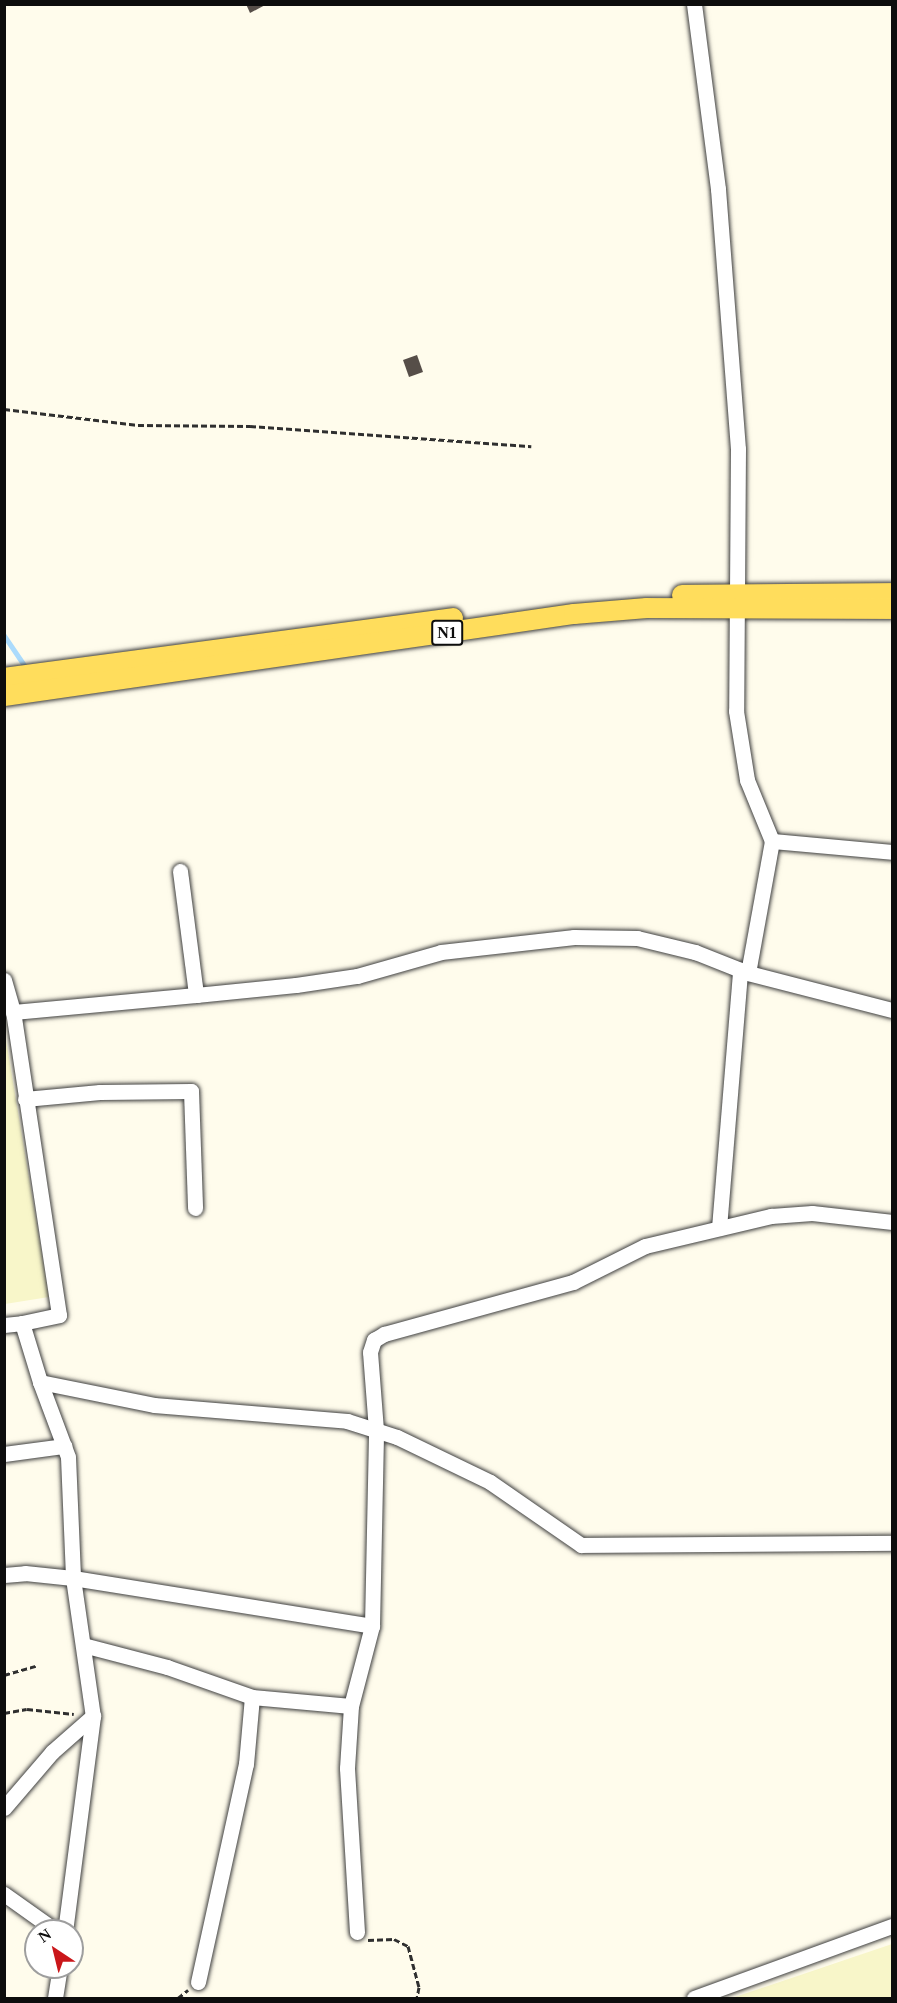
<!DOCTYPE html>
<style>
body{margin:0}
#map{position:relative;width:897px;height:2003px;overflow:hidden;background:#fffcec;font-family:"Times New Roman",serif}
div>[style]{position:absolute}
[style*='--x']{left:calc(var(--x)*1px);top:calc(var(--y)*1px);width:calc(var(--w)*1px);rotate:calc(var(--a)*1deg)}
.farmland>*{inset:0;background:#f8f6c9}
.stream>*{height:4.5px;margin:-2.25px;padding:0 2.25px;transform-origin:2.25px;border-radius:2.25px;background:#abdbfc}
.building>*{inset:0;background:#564e48}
.path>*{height:3px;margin-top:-1.5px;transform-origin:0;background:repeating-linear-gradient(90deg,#2f2f2f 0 6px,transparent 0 9px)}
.roads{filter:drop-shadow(0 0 2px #404040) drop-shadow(0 0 2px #404040)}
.minor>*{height:15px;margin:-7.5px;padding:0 7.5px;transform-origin:7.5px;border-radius:7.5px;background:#fff}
.major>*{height:20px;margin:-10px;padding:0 10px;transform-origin:10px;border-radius:10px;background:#ffdd5c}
span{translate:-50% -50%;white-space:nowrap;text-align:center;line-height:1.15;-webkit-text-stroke:6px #fff;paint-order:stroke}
.shield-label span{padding:2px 4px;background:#fff;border:2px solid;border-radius:4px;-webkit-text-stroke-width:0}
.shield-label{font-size:16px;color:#0d0d0d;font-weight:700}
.frame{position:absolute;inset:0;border:6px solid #0d0d0d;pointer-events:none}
.north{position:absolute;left:24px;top:1919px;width:60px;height:60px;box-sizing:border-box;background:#fff;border:2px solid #9e9e9e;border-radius:50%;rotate:325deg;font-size:16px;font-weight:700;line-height:24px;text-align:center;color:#0d0d0d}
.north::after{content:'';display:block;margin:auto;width:21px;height:27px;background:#ca171a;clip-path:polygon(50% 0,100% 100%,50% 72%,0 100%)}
</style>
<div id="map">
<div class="farmland">
<i style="clip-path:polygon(4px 1028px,49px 1297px,5px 1304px,4px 1304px)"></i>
<i style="clip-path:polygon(892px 1944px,892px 1998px,732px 1998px)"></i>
</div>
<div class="stream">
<i style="--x:4;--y:635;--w:41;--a:55.9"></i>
</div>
<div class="building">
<i style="clip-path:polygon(246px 4px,267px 4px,250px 13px)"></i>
<i style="clip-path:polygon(417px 355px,423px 372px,409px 377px,403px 360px)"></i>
</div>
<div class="path">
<i style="--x:4;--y:409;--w:135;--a:6.8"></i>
<i style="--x:138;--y:425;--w:112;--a:0.5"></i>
<i style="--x:250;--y:426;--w:282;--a:4.1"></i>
<i style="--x:4;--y:1675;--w:33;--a:-16"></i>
<i style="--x:4;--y:1713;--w:23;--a:-10"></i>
<i style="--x:27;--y:1709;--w:47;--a:6.1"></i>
<i style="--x:368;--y:1940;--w:26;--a:-2"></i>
<i style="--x:394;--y:1939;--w:16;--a:27"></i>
<i style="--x:408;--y:1946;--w:42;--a:75"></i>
<i style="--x:419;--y:1987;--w:11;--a:100"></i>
<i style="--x:178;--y:1998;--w:13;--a:-39"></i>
</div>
<div class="roads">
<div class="minor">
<i style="--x:694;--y:4;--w:187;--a:82.6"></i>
<i style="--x:718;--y:189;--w:261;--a:85.6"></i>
<i style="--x:738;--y:449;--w:262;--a:90.4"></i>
<i style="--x:736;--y:711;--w:70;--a:80.9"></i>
<i style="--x:747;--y:780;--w:66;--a:67.7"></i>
<i style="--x:772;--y:841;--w:121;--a:5.2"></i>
<i style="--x:180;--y:871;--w:125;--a:82.6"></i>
<i style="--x:196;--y:995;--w:100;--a:-5.7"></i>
<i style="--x:296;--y:985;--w:62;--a:-8.4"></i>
<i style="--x:357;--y:976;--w:87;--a:-15.9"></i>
<i style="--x:441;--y:952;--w:134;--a:-6.4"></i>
<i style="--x:574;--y:937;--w:63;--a:0.9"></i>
<i style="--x:637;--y:938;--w:60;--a:13.6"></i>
<i style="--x:695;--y:952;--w:57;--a:21.6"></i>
<i style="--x:748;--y:973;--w:149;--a:14.4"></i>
<i style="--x:748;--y:973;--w:134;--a:-79.7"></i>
<i style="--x:4;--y:980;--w:33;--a:74"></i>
<i style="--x:25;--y:1099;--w:75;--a:-5.3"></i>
<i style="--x:100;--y:1092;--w:91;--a:-0.6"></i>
<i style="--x:191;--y:1091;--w:117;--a:88"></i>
<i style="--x:719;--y:1228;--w:259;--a:-85.3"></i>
<i style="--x:22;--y:1323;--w:38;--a:-12"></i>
<i style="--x:59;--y:1315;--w:306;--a:-98.6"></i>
<i style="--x:13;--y:1012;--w:184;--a:-5.3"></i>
<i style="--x:4;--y:1325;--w:18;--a:-6"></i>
<i style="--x:22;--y:1323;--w:62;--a:73"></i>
<i style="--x:40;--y:1382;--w:116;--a:11.4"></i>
<i style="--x:154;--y:1405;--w:194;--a:4.7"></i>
<i style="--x:347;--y:1421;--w:52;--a:17.7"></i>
<i style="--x:397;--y:1437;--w:103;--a:25.8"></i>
<i style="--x:490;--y:1482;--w:111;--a:34.7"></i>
<i style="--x:581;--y:1545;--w:311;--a:-0.4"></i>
<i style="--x:40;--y:1382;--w:80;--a:69.5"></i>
<i style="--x:68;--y:1457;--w:121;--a:87.6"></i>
<i style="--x:73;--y:1578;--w:139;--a:81.8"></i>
<i style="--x:93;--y:1716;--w:217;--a:97.4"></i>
<i style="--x:4;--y:1454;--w:61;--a:-7.6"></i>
<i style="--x:4;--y:1575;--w:21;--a:-5"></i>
<i style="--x:25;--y:1573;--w:48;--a:5.9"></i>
<i style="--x:73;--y:1578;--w:303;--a:9.1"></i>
<i style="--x:83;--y:1645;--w:87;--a:14.7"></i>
<i style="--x:167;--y:1667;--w:90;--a:19.4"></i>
<i style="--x:252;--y:1697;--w:99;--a:5.2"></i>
<i style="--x:4;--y:1808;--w:74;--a:-49.4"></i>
<i style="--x:52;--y:1752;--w:55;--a:-41.3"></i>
<i style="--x:4;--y:1894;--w:64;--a:35.4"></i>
<i style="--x:357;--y:1932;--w:164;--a:-93.5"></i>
<i style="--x:347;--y:1768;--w:62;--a:-86.3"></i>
<i style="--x:351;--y:1706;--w:83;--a:-75.3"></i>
<i style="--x:372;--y:1626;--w:196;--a:-88.8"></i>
<i style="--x:376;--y:1430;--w:78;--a:-94.4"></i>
<i style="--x:370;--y:1352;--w:13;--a:-72"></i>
<i style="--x:374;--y:1340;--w:12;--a:-31"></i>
<i style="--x:384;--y:1334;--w:196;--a:-15.4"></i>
<i style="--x:573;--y:1282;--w:80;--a:-26.6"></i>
<i style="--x:645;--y:1246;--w:130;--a:-13.4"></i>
<i style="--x:771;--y:1216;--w:41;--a:-4.2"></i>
<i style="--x:812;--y:1213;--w:81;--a:6.4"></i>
<i style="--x:198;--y:1982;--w:223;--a:-77.6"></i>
<i style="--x:246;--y:1764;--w:67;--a:-84.9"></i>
<i style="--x:55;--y:1998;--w:31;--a:-81"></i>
<i style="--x:694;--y:1998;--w:211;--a:-20"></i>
</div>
<div class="major">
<i style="--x:682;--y:595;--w:210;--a:-0.5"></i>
<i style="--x:4;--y:678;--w:453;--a:-7.6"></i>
<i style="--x:4;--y:696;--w:576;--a:-8.19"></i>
<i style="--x:574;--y:614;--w:73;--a:-4.7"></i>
<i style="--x:647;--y:608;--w:245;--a:0.2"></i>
</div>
</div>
<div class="shield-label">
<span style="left:447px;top:633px">N1</span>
</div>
<div class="frame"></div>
<div class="north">N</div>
</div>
